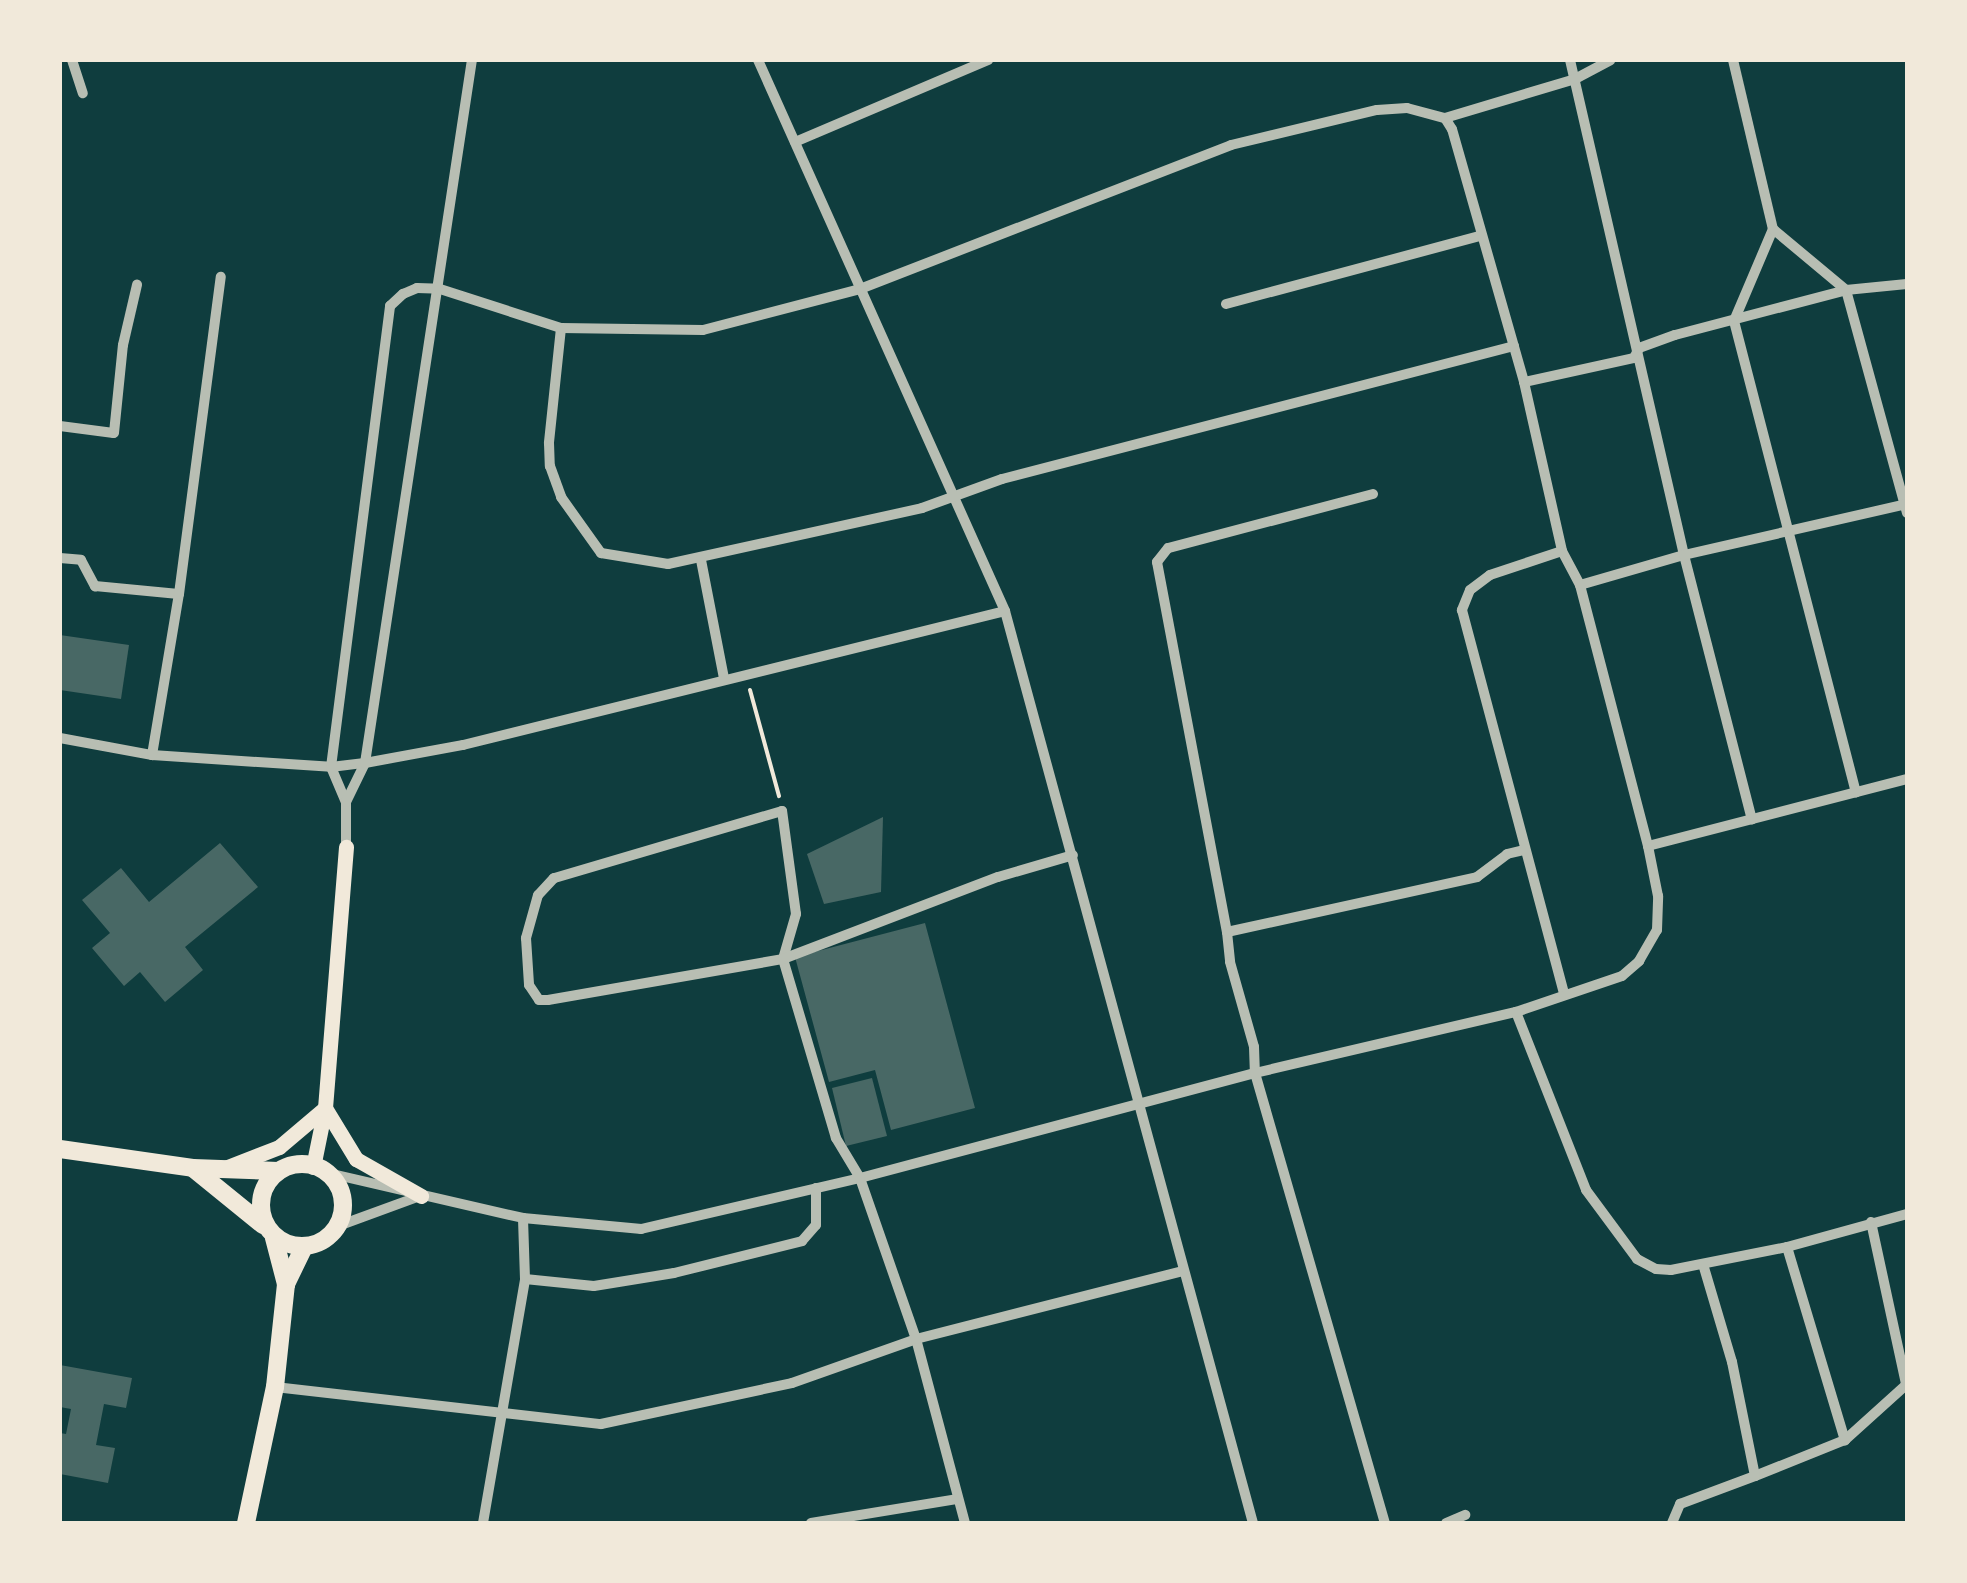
<!DOCTYPE html>
<style>
body{margin:0}
#map{position:relative;width:1967px;height:1583px;overflow:hidden;background:#0f3d3e;font-family:"IBM Plex Sans",sans-serif}
div>[style]{position:absolute}
[style*='--x']{left:calc(var(--x)*1px);top:calc(var(--y)*1px);width:calc(var(--w)*1px);rotate:calc(var(--a)*1deg)}
.building>*{inset:0;background:#486865}
.path>*{height:4px;margin:-2px;padding:0 2px;transform-origin:2px;border-radius:2px;background:#f1e9da}
.minor>*{height:10px;margin:-5px;padding:0 5px;transform-origin:5px;border-radius:5px;background:#b8beb3}
.primary>*{height:15px;margin:-7.5px;padding:0 7.5px;transform-origin:7.5px;border-radius:7.5px;background:#f1e9da}
.trunk>*{height:18px;margin:-9px;padding:0 9px;transform-origin:9px;border-radius:9px;background:#f1e9da}
.trunk>.ring{margin:-9px;padding:0;box-sizing:content-box;background:none;border:18px solid #f1e9da;border-radius:50%}
span{translate:-50% -50%;white-space:nowrap;text-align:center;line-height:1.15;-webkit-text-stroke:10px #f1e9da;paint-order:stroke}
.frame{position:absolute;inset:0;border:62px solid #f1e9da;pointer-events:none}
</style>
<div id="map">
<div class="building">
<i style="clip-path:polygon(60px 635px,129px 645px,121px 699px,60px 690px)"></i>
<i style="clip-path:polygon(883px 817px,881px 892px,824px 904px,807px 854px)"></i>
<i style="clip-path:polygon(220px 843px,258px 887px,185px 947px,203px 970px,165px 1002px,140px 972px,124px 986px,92px 948px,110px 933px,82px 900px,121px 868px,149px 902px)"></i>
<i style="clip-path:polygon(925px 923px,975px 1108px,891px 1130px,875px 1070px,829px 1082px,795px 957px)"></i>
<i style="clip-path:polygon(872px 1078px,887px 1136px,846px 1146px,832px 1088px)"></i>
<i style="clip-path:polygon(60px 1365px,132px 1378px,126px 1408px,104px 1404px,96px 1445px,115px 1448px,108px 1483px,60px 1474px,60px 1433px,66px 1434px,71px 1409px,60px 1407px)"></i>
</div>
<div class="path">
<i style="--x:750;--y:690;--w:110;--a:74.7"></i>
</div>
<div class="minor">
<i style="--x:72;--y:60;--w:35;--a:72"></i>
<i style="--x:758;--y:60;--w:604;--a:65.85"></i>
<i style="--x:1005;--y:611;--w:945;--a:74.79"></i>
<i style="--x:1570;--y:60;--w:508;--a:77.03"></i>
<i style="--x:1684;--y:555;--w:273;--a:75.6"></i>
<i style="--x:1733;--y:60;--w:174;--a:76.7"></i>
<i style="--x:1773;--y:229;--w:100;--a:113"></i>
<i style="--x:1734;--y:321;--w:487;--a:75.5"></i>
<i style="--x:1445;--y:118;--w:136;--a:-16.7"></i>
<i style="--x:1575;--y:79;--w:40;--a:-28"></i>
<i style="--x:795;--y:142;--w:210;--a:-23"></i>
<i style="--x:1773;--y:229;--w:95;--a:39.9"></i>
<i style="--x:1846;--y:290;--w:231;--a:74.7"></i>
<i style="--x:1226;--y:304;--w:262;--a:-15"></i>
<i style="--x:561;--y:328;--w:116;--a:96"></i>
<i style="--x:549;--y:443;--w:23;--a:88"></i>
<i style="--x:550;--y:466;--w:33;--a:70"></i>
<i style="--x:561;--y:497;--w:69;--a:54.5"></i>
<i style="--x:601;--y:553;--w:68;--a:9.3"></i>
<i style="--x:668;--y:564;--w:260;--a:-12.4"></i>
<i style="--x:922;--y:508;--w:85;--a:-19.9"></i>
<i style="--x:1002;--y:479;--w:529;--a:-14.56"></i>
<i style="--x:1524;--y:382;--w:113;--a:-12.3"></i>
<i style="--x:1634;--y:358;--w:11;--a:-63"></i>
<i style="--x:1639;--y:348;--w:38;--a:-20"></i>
<i style="--x:1675;--y:335;--w:177;--a:-14.7"></i>
<i style="--x:1846;--y:290;--w:61;--a:-5.6"></i>
<i style="--x:60;--y:426;--w:54;--a:7.4"></i>
<i style="--x:114;--y:433;--w:88;--a:-84.2"></i>
<i style="--x:123;--y:345;--w:62;--a:-76.9"></i>
<i style="--x:1373;--y:494;--w:212;--a:165.2"></i>
<i style="--x:1168;--y:548;--w:18;--a:128"></i>
<i style="--x:1157;--y:562;--w:377;--a:79.3"></i>
<i style="--x:1227;--y:932;--w:256;--a:-12.4"></i>
<i style="--x:1477;--y:877;--w:38;--a:-37"></i>
<i style="--x:1507;--y:854;--w:18;--a:-13"></i>
<i style="--x:1562;--y:551;--w:76;--a:161.6"></i>
<i style="--x:1490;--y:575;--w:25;--a:143"></i>
<i style="--x:1470;--y:590;--w:22;--a:112"></i>
<i style="--x:1462;--y:610;--w:397;--a:75.1"></i>
<i style="--x:60;--y:558;--w:21;--a:5"></i>
<i style="--x:81;--y:560;--w:30;--a:62"></i>
<i style="--x:95;--y:586;--w:84;--a:5.4"></i>
<i style="--x:701;--y:560;--w:120;--a:79"></i>
<i style="--x:1580;--y:585;--w:108;--a:-16.1"></i>
<i style="--x:1684;--y:555;--w:229;--a:-12.9"></i>
<i style="--x:60;--y:738;--w:94;--a:10.5"></i>
<i style="--x:152;--y:755;--w:179;--a:3.8"></i>
<i style="--x:331;--y:767;--w:34;--a:-7"></i>
<i style="--x:365;--y:763;--w:100;--a:-10.4"></i>
<i style="--x:463;--y:745;--w:558;--a:-13.89"></i>
<i style="--x:152;--y:755;--w:163;--a:-80.5"></i>
<i style="--x:179;--y:594;--w:320;--a:-82.5"></i>
<i style="--x:331;--y:767;--w:465;--a:-82.7"></i>
<i style="--x:390;--y:306;--w:18;--a:-43"></i>
<i style="--x:403;--y:294;--w:15;--a:-23"></i>
<i style="--x:417;--y:288;--w:23;--a:2"></i>
<i style="--x:440;--y:289;--w:127;--a:17.9"></i>
<i style="--x:561;--y:328;--w:142;--a:0.8"></i>
<i style="--x:703;--y:330;--w:162;--a:-14.6"></i>
<i style="--x:860;--y:289;--w:398;--a:-21.2"></i>
<i style="--x:1231;--y:145;--w:150;--a:-13.5"></i>
<i style="--x:1377;--y:110;--w:30;--a:-4"></i>
<i style="--x:1407;--y:108;--w:39;--a:15"></i>
<i style="--x:1445;--y:118;--w:13;--a:58"></i>
<i style="--x:1452;--y:129;--w:263;--a:74.1"></i>
<i style="--x:1524;--y:382;--w:173;--a:77.3"></i>
<i style="--x:1562;--y:551;--w:38;--a:62"></i>
<i style="--x:1580;--y:585;--w:270;--a:75.4"></i>
<i style="--x:331;--y:767;--w:38;--a:67"></i>
<i style="--x:346;--y:802;--w:45;--a:90"></i>
<i style="--x:346;--y:802;--w:43;--a:-64"></i>
<i style="--x:365;--y:763;--w:711;--a:-81.35"></i>
<i style="--x:1227;--y:932;--w:30;--a:84"></i>
<i style="--x:1230;--y:962;--w:88;--a:74.2"></i>
<i style="--x:1254;--y:1047;--w:26;--a:88"></i>
<i style="--x:1255;--y:1073;--w:468;--a:73.9"></i>
<i style="--x:1516;--y:1012;--w:191;--a:68.5"></i>
<i style="--x:1586;--y:1190;--w:86;--a:53.5"></i>
<i style="--x:1637;--y:1259;--w:21;--a:28"></i>
<i style="--x:1656;--y:1269;--w:15;--a:4"></i>
<i style="--x:1671;--y:1270;--w:118;--a:-11.2"></i>
<i style="--x:1787;--y:1247;--w:124;--a:-15.4"></i>
<i style="--x:328;--y:1173;--w:200;--a:13"></i>
<i style="--x:523;--y:1218;--w:119;--a:5.3"></i>
<i style="--x:641;--y:1229;--w:225;--a:-13.1"></i>
<i style="--x:860;--y:1178;--w:409;--a:-14.9"></i>
<i style="--x:1255;--y:1073;--w:268;--a:-13.2"></i>
<i style="--x:1516;--y:1012;--w:112;--a:-18.8"></i>
<i style="--x:1622;--y:976;--w:23;--a:-41"></i>
<i style="--x:1639;--y:961;--w:36;--a:-60"></i>
<i style="--x:1657;--y:930;--w:34;--a:-88"></i>
<i style="--x:1658;--y:896;--w:51;--a:-101.3"></i>
<i style="--x:1648;--y:846;--w:268;--a:-14.5"></i>
<i style="--x:1871;--y:1222;--w:166;--a:77.8"></i>
<i style="--x:338;--y:1226;--w:87;--a:-20.1"></i>
<i style="--x:1787;--y:1247;--w:202;--a:73.3"></i>
<i style="--x:525;--y:1279;--w:69;--a:5.8"></i>
<i style="--x:594;--y:1286;--w:81;--a:-9.2"></i>
<i style="--x:674;--y:1273;--w:132;--a:-14"></i>
<i style="--x:802;--y:1241;--w:21;--a:-49"></i>
<i style="--x:816;--y:1225;--w:37;--a:-90"></i>
<i style="--x:275;--y:1387;--w:328;--a:6.5"></i>
<i style="--x:601;--y:1424;--w:195;--a:-12.1"></i>
<i style="--x:792;--y:1383;--w:132;--a:-19.5"></i>
<i style="--x:916;--y:1339;--w:276;--a:-14.3"></i>
<i style="--x:1755;--y:1476;--w:97;--a:-21.8"></i>
<i style="--x:1845;--y:1440;--w:84;--a:-42.1"></i>
<i style="--x:483;--y:1523;--w:248;--a:-80.2"></i>
<i style="--x:525;--y:1279;--w:61;--a:-91.9"></i>
<i style="--x:811;--y:1523;--w:149;--a:-9.3"></i>
<i style="--x:965;--y:1523;--w:190;--a:-104.9"></i>
<i style="--x:916;--y:1339;--w:170;--a:-109.2"></i>
<i style="--x:860;--y:1178;--w:47;--a:-121"></i>
<i style="--x:836;--y:1138;--w:187;--a:-106.5"></i>
<i style="--x:783;--y:959;--w:47;--a:-73.9"></i>
<i style="--x:796;--y:914;--w:104;--a:-97.7"></i>
<i style="--x:782;--y:811;--w:238;--a:163.6"></i>
<i style="--x:554;--y:878;--w:23;--a:133"></i>
<i style="--x:538;--y:895;--w:45;--a:105.6"></i>
<i style="--x:526;--y:938;--w:47;--a:86.3"></i>
<i style="--x:529;--y:985;--w:18;--a:56"></i>
<i style="--x:539;--y:1000;--w:9;--a:0"></i>
<i style="--x:548;--y:1000;--w:239;--a:-9.9"></i>
<i style="--x:783;--y:959;--w:230;--a:-20.9"></i>
<i style="--x:998;--y:877;--w:78;--a:-16.3"></i>
<i style="--x:1446;--y:1523;--w:21;--a:-23"></i>
<i style="--x:1672;--y:1523;--w:21;--a:-67"></i>
<i style="--x:1680;--y:1504;--w:80;--a:-20.5"></i>
<i style="--x:1755;--y:1476;--w:116;--a:-101.4"></i>
<i style="--x:1732;--y:1362;--w:102;--a:-106.5"></i>
</div>
<div class="primary">
<i style="--x:313;--y:1167;--w:60;--a:-78.5"></i>
<i style="--x:325;--y:1108;--w:262;--a:-85.4"></i>
<i style="--x:225;--y:1168;--w:58;--a:-21.3"></i>
<i style="--x:279;--y:1147;--w:60;--a:-40.3"></i>
<i style="--x:325;--y:1108;--w:60;--a:58.7"></i>
<i style="--x:356;--y:1159;--w:75;--a:29.6"></i>
</div>
<div class="trunk">
<i style="--x:60;--y:1149;--w:134;--a:8.1"></i>
<i style="--x:193;--y:1168;--w:85;--a:2"></i>
<i class="ring" style="left:261px;top:1164px;width:64px;height:64px"></i>
<i style="--x:194;--y:1169;--w:89;--a:39.1"></i>
<i style="--x:274;--y:1238;--w:48;--a:75.4"></i>
<i style="--x:246;--y:1523;--w:139;--a:-78"></i>
<i style="--x:275;--y:1387;--w:104;--a:-83.9"></i>
<i style="--x:286;--y:1284;--w:41;--a:-64.1"></i>
</div>
<div class="frame"></div>
</div>
